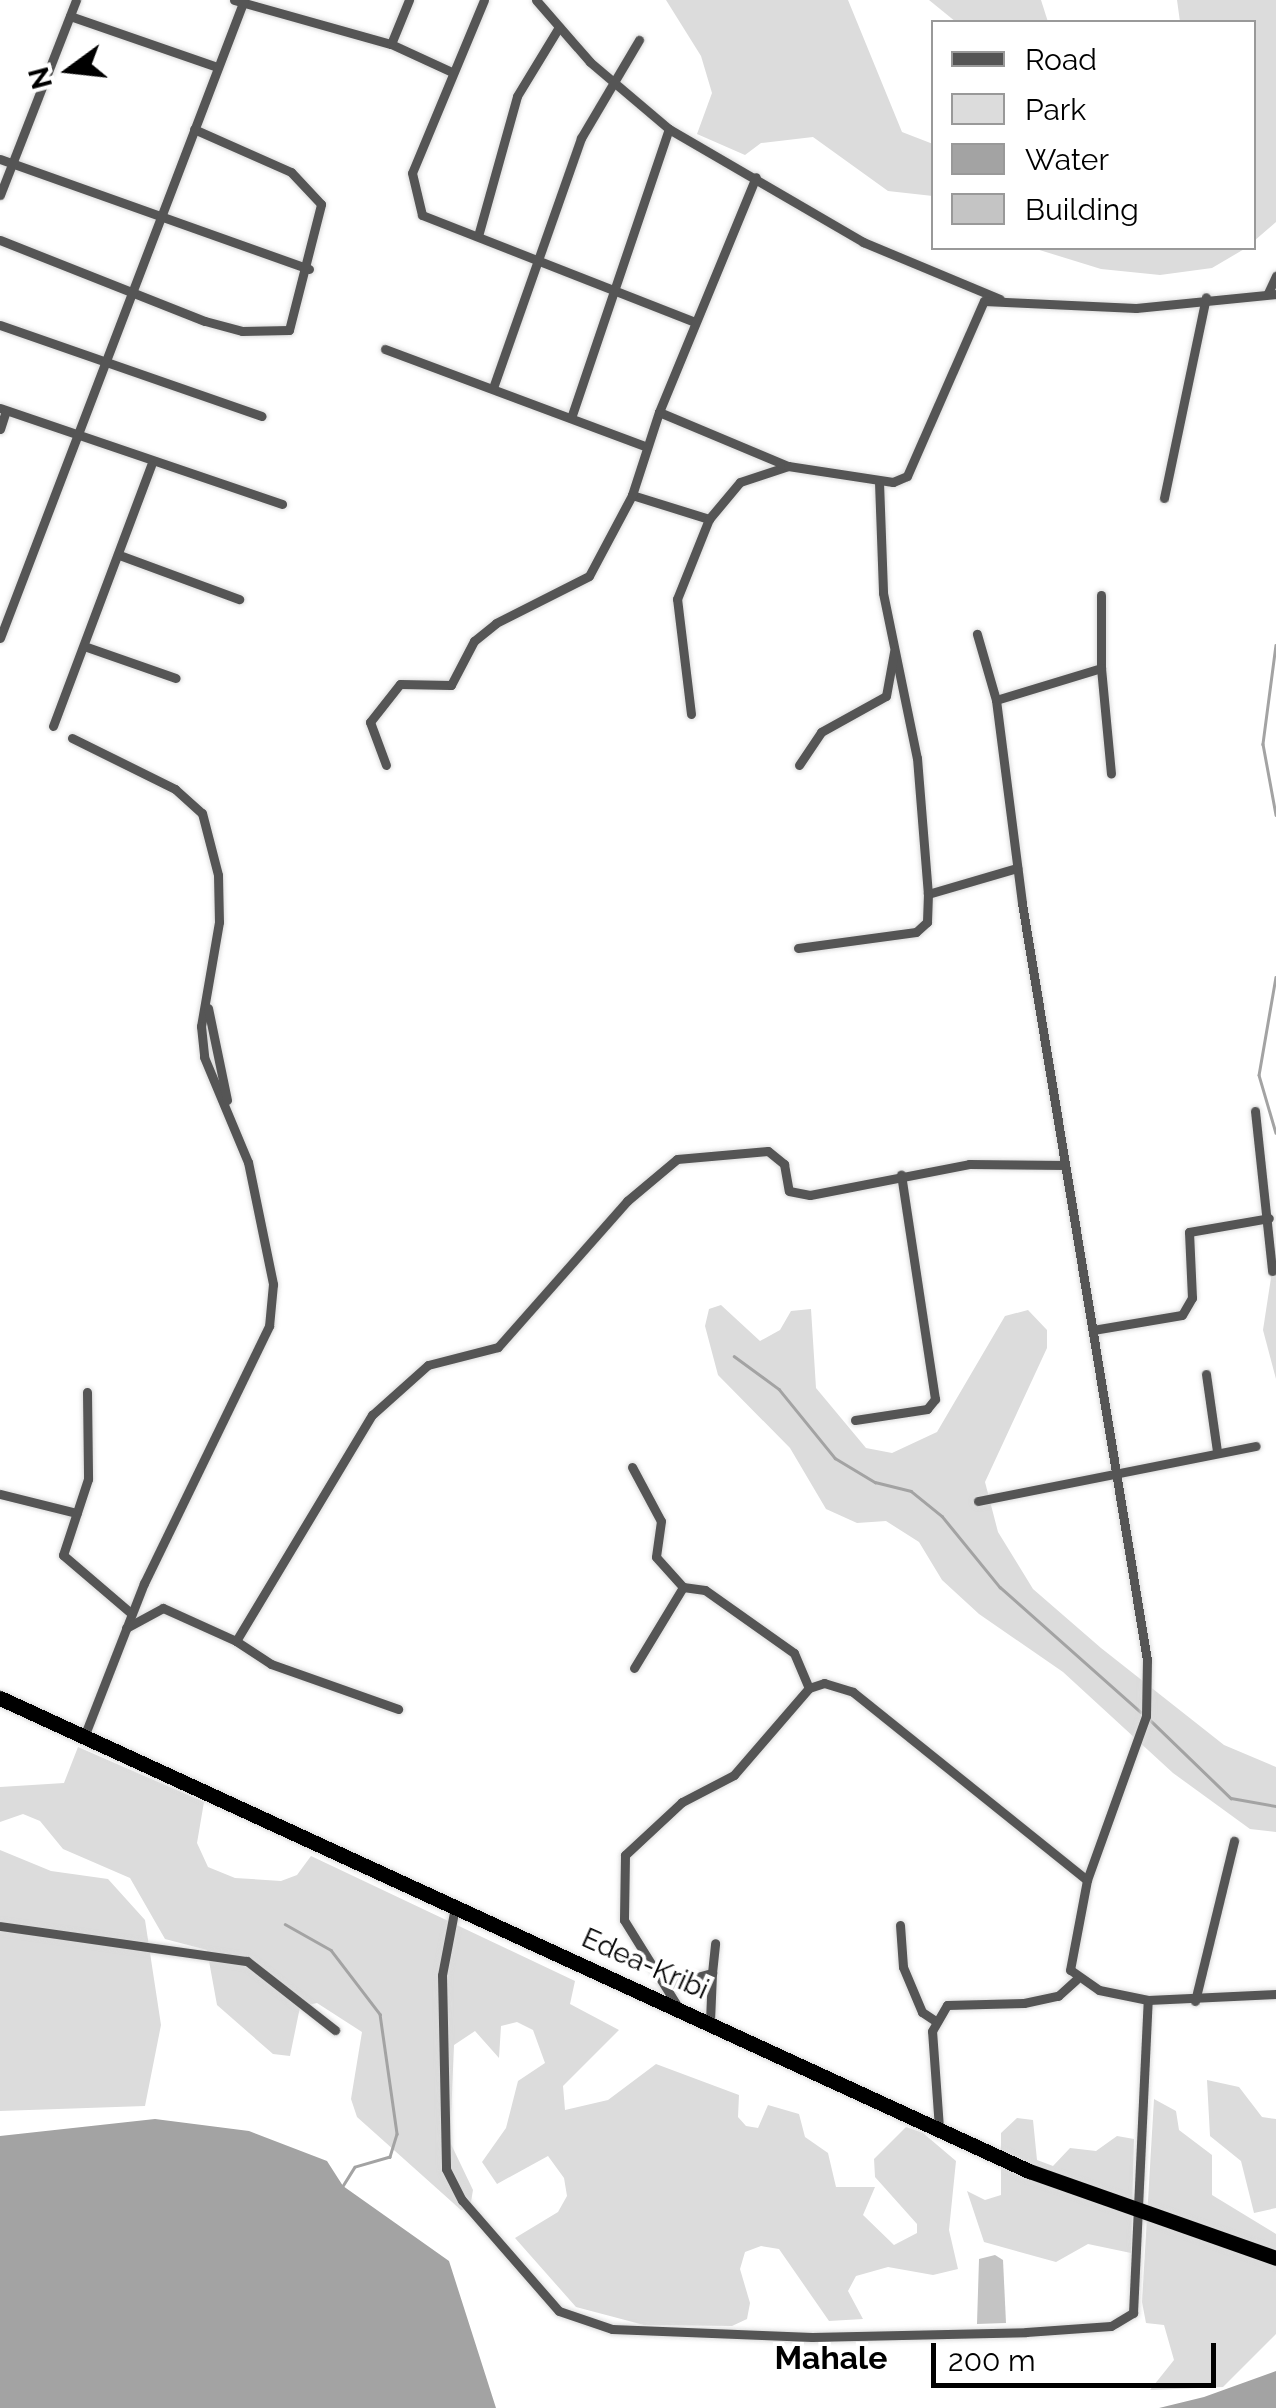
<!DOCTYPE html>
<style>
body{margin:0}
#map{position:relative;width:1276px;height:2408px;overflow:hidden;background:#fff;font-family:Raleway,sans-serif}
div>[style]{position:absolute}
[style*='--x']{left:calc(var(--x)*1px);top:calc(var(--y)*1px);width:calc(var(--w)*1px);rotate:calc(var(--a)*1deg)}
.green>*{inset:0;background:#dcdcdc}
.water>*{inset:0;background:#a3a3a3}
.stream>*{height:2.5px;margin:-1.25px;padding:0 1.25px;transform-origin:1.25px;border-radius:1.25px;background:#a3a3a3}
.building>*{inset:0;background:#c4c4c4}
.roads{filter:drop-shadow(0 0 2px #dbdbdb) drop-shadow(0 0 2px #dbdbdb)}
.street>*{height:9px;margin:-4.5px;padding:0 4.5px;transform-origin:4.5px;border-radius:4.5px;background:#555}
.highway>*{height:15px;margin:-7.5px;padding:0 7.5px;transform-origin:7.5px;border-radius:7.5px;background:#000}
span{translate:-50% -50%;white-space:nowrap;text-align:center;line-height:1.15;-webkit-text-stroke:8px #fff;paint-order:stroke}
.street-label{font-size:28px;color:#000}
.quarter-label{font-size:32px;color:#000;font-weight:700}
.legend{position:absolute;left:931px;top:20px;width:325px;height:230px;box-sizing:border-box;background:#fff;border:2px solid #999;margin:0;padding:12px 18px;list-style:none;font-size:30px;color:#000}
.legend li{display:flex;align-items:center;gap:20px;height:50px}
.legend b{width:50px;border:2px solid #999}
.north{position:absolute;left:20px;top:20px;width:100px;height:100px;-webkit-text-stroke:8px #fff;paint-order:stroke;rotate:255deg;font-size:28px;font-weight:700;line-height:40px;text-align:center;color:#000}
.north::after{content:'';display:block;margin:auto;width:35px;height:45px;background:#000;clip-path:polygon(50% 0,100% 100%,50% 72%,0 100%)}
.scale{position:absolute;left:931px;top:2343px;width:285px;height:45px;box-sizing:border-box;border:5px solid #000;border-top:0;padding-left:12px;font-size:30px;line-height:35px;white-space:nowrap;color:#000;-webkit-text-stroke:8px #fff;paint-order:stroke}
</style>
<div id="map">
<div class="green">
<i style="clip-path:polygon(666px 0,848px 0,902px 132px,933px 144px,933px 196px,888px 191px,813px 137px,761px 143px,745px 155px,697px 134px,712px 93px,701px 56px)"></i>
<i style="clip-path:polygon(929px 0,1041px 0,1048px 22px,956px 22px)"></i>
<i style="clip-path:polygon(1177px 0,1276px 0,1276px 222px,1254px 241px,1254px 22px,1180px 22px)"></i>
<i style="clip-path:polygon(1033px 248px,1246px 248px,1212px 268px,1160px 275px,1101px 269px)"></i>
<i style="clip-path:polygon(1276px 1245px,1276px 1379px,1263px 1330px)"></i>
<i style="clip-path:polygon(721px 1305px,760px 1341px,780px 1330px,791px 1311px,811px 1309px,816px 1388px,866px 1448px,892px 1453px,937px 1432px,1005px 1316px,1028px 1310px,1047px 1330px,1047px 1348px,985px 1482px,998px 1532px,1033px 1589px,1101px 1648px,1224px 1745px,1276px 1767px,1276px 1832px,1250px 1829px,1173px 1773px,1063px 1672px,979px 1614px,942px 1580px,919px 1542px,886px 1521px,857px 1523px,826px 1509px,790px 1448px,718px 1375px,705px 1326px,709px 1309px)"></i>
<i style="clip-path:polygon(78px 1747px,204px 1802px,197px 1843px,208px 1867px,235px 1878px,281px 1881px,297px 1875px,311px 1856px,575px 1981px,570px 2004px,619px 2030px,563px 2086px,565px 2110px,608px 2100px,656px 2064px,739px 2095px,738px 2117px,746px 2126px,758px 2128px,768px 2105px,799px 2114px,805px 2137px,828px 2153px,836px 2187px,875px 2187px,863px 2215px,894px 2245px,917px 2233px,917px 2224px,875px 2177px,874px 2159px,906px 2127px,923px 2133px,956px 2161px,949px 2230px,958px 2269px,933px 2275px,888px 2267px,856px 2276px,848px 2291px,863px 2319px,829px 2321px,779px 2249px,761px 2246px,745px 2252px,740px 2269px,750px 2303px,747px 2319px,732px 2326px,644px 2325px,576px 2307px,515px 2238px,558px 2212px,567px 2196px,564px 2178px,548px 2156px,497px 2184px,482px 2162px,506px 2128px,518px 2081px,545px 2063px,533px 2030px,517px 2022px,501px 2026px,499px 2058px,475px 2031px,454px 2045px,450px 2142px,473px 2190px,470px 2208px,461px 2210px,357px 2117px,351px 2099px,362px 2032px,317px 2003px,300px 2007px,290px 2056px,273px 2054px,217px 2005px,207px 1950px,165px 1939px,130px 1878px,63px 1849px,40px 1821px,23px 1814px,0 1822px,0 1787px,64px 1783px)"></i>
<i style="clip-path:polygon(0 1850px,51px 1871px,108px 1879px,145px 1920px,161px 2025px,145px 2106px,0 2111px)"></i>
<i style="clip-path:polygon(1207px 2080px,1239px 2087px,1262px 2117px,1276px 2119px,1276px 2208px,1254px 2213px,1241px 2161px,1210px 2136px)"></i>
<i style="clip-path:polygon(1154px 2099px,1176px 2111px,1179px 2130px,1212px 2155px,1212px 2195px,1276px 2234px,1276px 2334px,1223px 2387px,1150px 2390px,1174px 2360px,1164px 2325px,1146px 2323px,1142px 2302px)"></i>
<i style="clip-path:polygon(1017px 2118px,1033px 2120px,1037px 2160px,1053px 2166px,1070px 2148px,1096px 2151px,1117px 2136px,1134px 2139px,1131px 2253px,1088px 2244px,1056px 2262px,984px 2242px,967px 2191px,985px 2200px,1001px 2195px,1001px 2133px)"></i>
</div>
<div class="water">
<i style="clip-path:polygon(155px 2119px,249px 2131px,327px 2161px,343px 2186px,449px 2261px,496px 2408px,0 2408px,0 2136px)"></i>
<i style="clip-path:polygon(1276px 2371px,1276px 2408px,1159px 2408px,1204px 2397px)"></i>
</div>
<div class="stream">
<i style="--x:1276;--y:645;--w:100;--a:97.5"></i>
<i style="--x:1263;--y:744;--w:72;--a:79.6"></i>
<i style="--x:1276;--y:977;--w:99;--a:99.8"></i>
<i style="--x:1259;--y:1075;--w:60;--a:73.7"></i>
<i style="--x:734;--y:1356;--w:56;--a:36.3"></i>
<i style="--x:779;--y:1389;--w:89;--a:50.9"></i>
<i style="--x:835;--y:1458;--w:47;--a:31"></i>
<i style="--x:875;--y:1482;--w:37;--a:14"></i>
<i style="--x:911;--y:1491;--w:40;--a:39"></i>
<i style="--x:942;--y:1516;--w:92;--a:50.8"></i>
<i style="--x:1000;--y:1587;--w:188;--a:41.6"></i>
<i style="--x:1147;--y:1717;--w:117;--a:44"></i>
<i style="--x:1231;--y:1798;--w:46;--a:10.1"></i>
<i style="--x:285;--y:1924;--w:53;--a:29.5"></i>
<i style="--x:331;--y:1950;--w:81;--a:52.6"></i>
<i style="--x:380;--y:2014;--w:121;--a:81.9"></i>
<i style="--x:397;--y:2134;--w:24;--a:107"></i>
<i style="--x:390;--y:2157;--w:36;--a:164"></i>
<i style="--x:355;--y:2167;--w:22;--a:122"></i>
</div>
<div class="building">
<i style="clip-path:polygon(995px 2255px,1003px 2260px,1006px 2323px,977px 2324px,979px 2259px)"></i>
</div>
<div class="roads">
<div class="street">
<i style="--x:234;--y:0;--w:163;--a:15.7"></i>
<i style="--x:391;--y:44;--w:67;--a:24.7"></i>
<i style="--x:484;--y:0;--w:187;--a:112.6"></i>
<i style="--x:412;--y:173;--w:43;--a:76.6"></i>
<i style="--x:422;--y:215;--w:290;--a:21.4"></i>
<i style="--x:536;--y:0;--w:82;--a:48.9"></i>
<i style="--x:590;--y:62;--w:104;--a:40.3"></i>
<i style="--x:669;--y:129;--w:225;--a:30.2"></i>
<i style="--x:863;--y:242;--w:148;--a:22.6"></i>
<i style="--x:70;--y:16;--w:152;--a:19.1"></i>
<i style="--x:391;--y:44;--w:48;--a:-67.8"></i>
<i style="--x:0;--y:159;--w:328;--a:19.6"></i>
<i style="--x:0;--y:195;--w:209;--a:-68.7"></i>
<i style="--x:478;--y:236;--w:145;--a:-74.4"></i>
<i style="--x:517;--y:96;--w:81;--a:-58.7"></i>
<i style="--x:0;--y:240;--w:220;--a:21.6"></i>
<i style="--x:205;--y:321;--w:38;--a:15"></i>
<i style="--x:242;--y:331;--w:47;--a:-1.2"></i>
<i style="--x:289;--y:330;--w:130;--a:-75.7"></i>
<i style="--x:321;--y:204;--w:44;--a:-133.2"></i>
<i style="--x:291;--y:172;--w:106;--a:-156.1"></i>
<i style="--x:1268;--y:293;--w:19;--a:-65"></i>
<i style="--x:0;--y:325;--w:277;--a:19.2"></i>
<i style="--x:385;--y:349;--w:277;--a:20.5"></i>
<i style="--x:494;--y:385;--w:262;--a:-70.6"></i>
<i style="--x:581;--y:138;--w:114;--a:-59.4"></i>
<i style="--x:0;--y:408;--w:298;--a:18.8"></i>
<i style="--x:659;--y:412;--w:254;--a:-67.6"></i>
<i style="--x:571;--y:418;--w:305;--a:-71.3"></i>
<i style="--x:0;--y:429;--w:19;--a:-72"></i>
<i style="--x:879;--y:482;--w:111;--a:87.9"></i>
<i style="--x:883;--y:593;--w:168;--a:78.4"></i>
<i style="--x:917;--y:758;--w:136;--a:85.4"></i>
<i style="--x:928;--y:894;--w:93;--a:-16.3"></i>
<i style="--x:632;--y:495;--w:81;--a:17.3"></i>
<i style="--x:709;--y:519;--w:48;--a:-50"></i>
<i style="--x:740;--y:482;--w:51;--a:-18.4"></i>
<i style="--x:1164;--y:498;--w:205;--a:-78.2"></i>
<i style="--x:122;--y:556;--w:125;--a:20.2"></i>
<i style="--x:0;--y:638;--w:683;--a:-69.07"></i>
<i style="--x:84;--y:646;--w:97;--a:19.2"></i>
<i style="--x:1101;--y:668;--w:73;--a:-90"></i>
<i style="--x:996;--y:700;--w:110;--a:-16.9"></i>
<i style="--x:1101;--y:668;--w:106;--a:84.6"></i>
<i style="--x:691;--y:714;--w:116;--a:-96.9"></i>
<i style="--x:677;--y:599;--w:86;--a:-68.2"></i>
<i style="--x:53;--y:726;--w:279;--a:-69.4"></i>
<i style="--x:72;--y:738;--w:115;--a:26.3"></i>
<i style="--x:175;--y:789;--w:36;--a:42"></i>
<i style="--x:202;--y:813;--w:64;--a:75.5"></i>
<i style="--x:218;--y:875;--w:47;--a:88.8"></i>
<i style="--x:219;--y:922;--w:106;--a:99.8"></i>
<i style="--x:201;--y:1026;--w:31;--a:84"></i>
<i style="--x:204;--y:1057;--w:114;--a:67.3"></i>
<i style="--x:248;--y:1162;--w:125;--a:78.4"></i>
<i style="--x:273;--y:1284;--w:42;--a:95.4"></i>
<i style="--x:269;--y:1326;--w:286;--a:115.9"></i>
<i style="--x:144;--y:1583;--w:165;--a:111.3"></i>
<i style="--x:386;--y:765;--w:46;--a:-110.4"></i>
<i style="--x:370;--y:722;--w:48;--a:-51.7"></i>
<i style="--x:400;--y:684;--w:51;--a:1.1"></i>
<i style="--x:451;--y:685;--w:50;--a:-62.4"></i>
<i style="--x:474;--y:641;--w:28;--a:-39"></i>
<i style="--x:496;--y:623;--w:104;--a:-26.8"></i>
<i style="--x:589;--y:576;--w:92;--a:-62"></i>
<i style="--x:632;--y:495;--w:87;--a:-72"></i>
<i style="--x:659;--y:412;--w:140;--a:22.7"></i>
<i style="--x:788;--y:466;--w:106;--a:8.7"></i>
<i style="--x:893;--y:482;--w:15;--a:-23"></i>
<i style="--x:907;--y:476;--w:191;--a:-66.3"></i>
<i style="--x:984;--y:301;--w:152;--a:2.6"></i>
<i style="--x:1136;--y:308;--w:141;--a:-5.7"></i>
<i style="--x:799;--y:765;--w:40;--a:-56"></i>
<i style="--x:821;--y:732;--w:74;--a:-29"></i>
<i style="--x:886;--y:696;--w:45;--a:-79.7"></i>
<i style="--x:798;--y:948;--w:119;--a:-7.7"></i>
<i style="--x:916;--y:932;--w:15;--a:-42"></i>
<i style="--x:927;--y:922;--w:28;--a:-88"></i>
<i style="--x:208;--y:1008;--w:94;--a:78.3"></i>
<i style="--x:1255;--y:1111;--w:161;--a:83.9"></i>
<i style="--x:1093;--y:1330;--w:90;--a:-9.6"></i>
<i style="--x:1182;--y:1315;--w:20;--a:-60"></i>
<i style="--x:1192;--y:1298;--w:66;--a:-92.6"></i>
<i style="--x:1189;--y:1232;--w:81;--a:-9.9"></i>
<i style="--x:1206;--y:1374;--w:78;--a:81.9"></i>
<i style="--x:87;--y:1392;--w:87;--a:89.3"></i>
<i style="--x:88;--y:1479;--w:80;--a:108.2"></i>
<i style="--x:63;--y:1555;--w:89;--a:40.5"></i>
<i style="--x:855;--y:1420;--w:73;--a:-8.7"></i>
<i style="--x:927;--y:1409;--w:13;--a:-51"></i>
<i style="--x:935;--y:1399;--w:227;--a:-98.6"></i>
<i style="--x:632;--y:1467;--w:61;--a:61.8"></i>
<i style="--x:661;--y:1521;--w:36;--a:98"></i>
<i style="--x:656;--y:1557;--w:40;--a:48"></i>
<i style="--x:683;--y:1587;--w:22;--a:8"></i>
<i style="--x:705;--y:1590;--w:109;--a:35.3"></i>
<i style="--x:794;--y:1653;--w:38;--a:67"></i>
<i style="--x:809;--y:1688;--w:115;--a:130.8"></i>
<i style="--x:734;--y:1775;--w:59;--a:152.6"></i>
<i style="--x:682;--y:1802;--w:78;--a:137.1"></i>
<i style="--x:625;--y:1855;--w:65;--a:90.9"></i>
<i style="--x:624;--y:1920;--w:102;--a:58.2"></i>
<i style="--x:0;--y:1494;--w:79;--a:13.9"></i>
<i style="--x:978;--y:1501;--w:283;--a:-11.2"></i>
<i style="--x:126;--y:1628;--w:42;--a:-28.4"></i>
<i style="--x:163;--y:1608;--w:80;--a:24.3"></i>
<i style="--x:236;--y:1641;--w:264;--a:-59"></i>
<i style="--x:372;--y:1415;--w:75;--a:-41.8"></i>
<i style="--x:428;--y:1365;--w:72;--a:-14.4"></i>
<i style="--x:498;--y:1347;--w:195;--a:-48.5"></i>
<i style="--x:627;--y:1201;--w:65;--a:-40"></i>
<i style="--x:677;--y:1159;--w:91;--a:-5"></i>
<i style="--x:768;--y:1151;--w:21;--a:39"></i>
<i style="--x:784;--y:1164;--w:27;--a:80"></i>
<i style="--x:789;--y:1191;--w:21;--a:11"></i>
<i style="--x:810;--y:1195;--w:162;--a:-11"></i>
<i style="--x:969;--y:1164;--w:96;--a:0.6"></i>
<i style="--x:236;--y:1641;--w:42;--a:33.3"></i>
<i style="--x:271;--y:1664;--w:135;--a:19.5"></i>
<i style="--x:634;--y:1668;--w:95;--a:-58.8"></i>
<i style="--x:809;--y:1688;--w:16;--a:-18"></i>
<i style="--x:824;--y:1683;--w:30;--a:17"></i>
<i style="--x:853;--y:1692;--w:300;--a:38.8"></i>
<i style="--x:455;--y:1907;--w:69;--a:100.8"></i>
<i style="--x:442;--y:1975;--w:194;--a:88.8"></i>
<i style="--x:446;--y:2169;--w:35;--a:63"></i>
<i style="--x:462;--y:2200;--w:147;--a:48.9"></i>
<i style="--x:559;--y:2311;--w:56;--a:18.8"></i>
<i style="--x:612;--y:2329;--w:200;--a:2.3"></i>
<i style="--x:812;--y:2337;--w:214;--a:-1.3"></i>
<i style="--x:1026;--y:2332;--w:85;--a:-4"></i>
<i style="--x:1111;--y:2326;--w:26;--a:-31"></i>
<i style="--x:1133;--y:2313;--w:313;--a:-87.3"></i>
<i style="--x:1148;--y:2000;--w:50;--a:-168.5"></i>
<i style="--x:1099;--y:1990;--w:35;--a:-145"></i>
<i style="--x:1070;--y:1970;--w:92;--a:-79.3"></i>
<i style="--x:1087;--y:1880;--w:174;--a:-70.2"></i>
<i style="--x:1146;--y:1716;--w:56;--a:-89"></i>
<i style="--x:1147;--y:1660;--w:767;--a:-99.38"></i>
<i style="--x:1022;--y:903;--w:205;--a:-97.3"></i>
<i style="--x:996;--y:700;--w:69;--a:-106.1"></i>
<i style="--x:900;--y:1925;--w:42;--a:85.9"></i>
<i style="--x:903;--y:1967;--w:49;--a:67.1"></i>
<i style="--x:922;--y:2012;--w:14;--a:34"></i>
<i style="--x:0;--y:1926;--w:249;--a:8.1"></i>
<i style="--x:247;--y:1961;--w:112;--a:38.1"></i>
<i style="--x:668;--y:1985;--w:46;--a:-15.3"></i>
<i style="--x:712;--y:1973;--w:30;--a:-84"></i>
<i style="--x:1148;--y:2000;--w:128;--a:-2.7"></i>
<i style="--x:1195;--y:2001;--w:165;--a:-76.3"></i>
<i style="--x:710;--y:2021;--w:48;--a:-87.6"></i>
<i style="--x:939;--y:2128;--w:97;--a:-94.1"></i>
<i style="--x:932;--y:2031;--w:30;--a:-60"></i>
<i style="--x:947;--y:2005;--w:77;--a:-1.5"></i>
<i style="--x:1024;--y:2003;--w:35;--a:-12"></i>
<i style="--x:1058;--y:1996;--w:24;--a:-42"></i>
</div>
<div class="highway">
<i style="--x:0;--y:1698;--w:1133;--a:24.69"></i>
<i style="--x:1029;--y:2171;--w:262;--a:19.4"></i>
</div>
</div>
<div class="street-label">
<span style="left:645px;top:1964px;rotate:24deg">Edea-Kribi</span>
</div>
<div class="quarter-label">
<span style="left:831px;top:2358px">Mahale</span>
</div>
<ul class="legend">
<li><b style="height:12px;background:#555"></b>Road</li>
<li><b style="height:28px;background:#dcdcdc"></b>Park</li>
<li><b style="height:28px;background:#a3a3a3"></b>Water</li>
<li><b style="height:28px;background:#c4c4c4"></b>Building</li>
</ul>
<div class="north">N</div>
<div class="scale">200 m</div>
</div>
